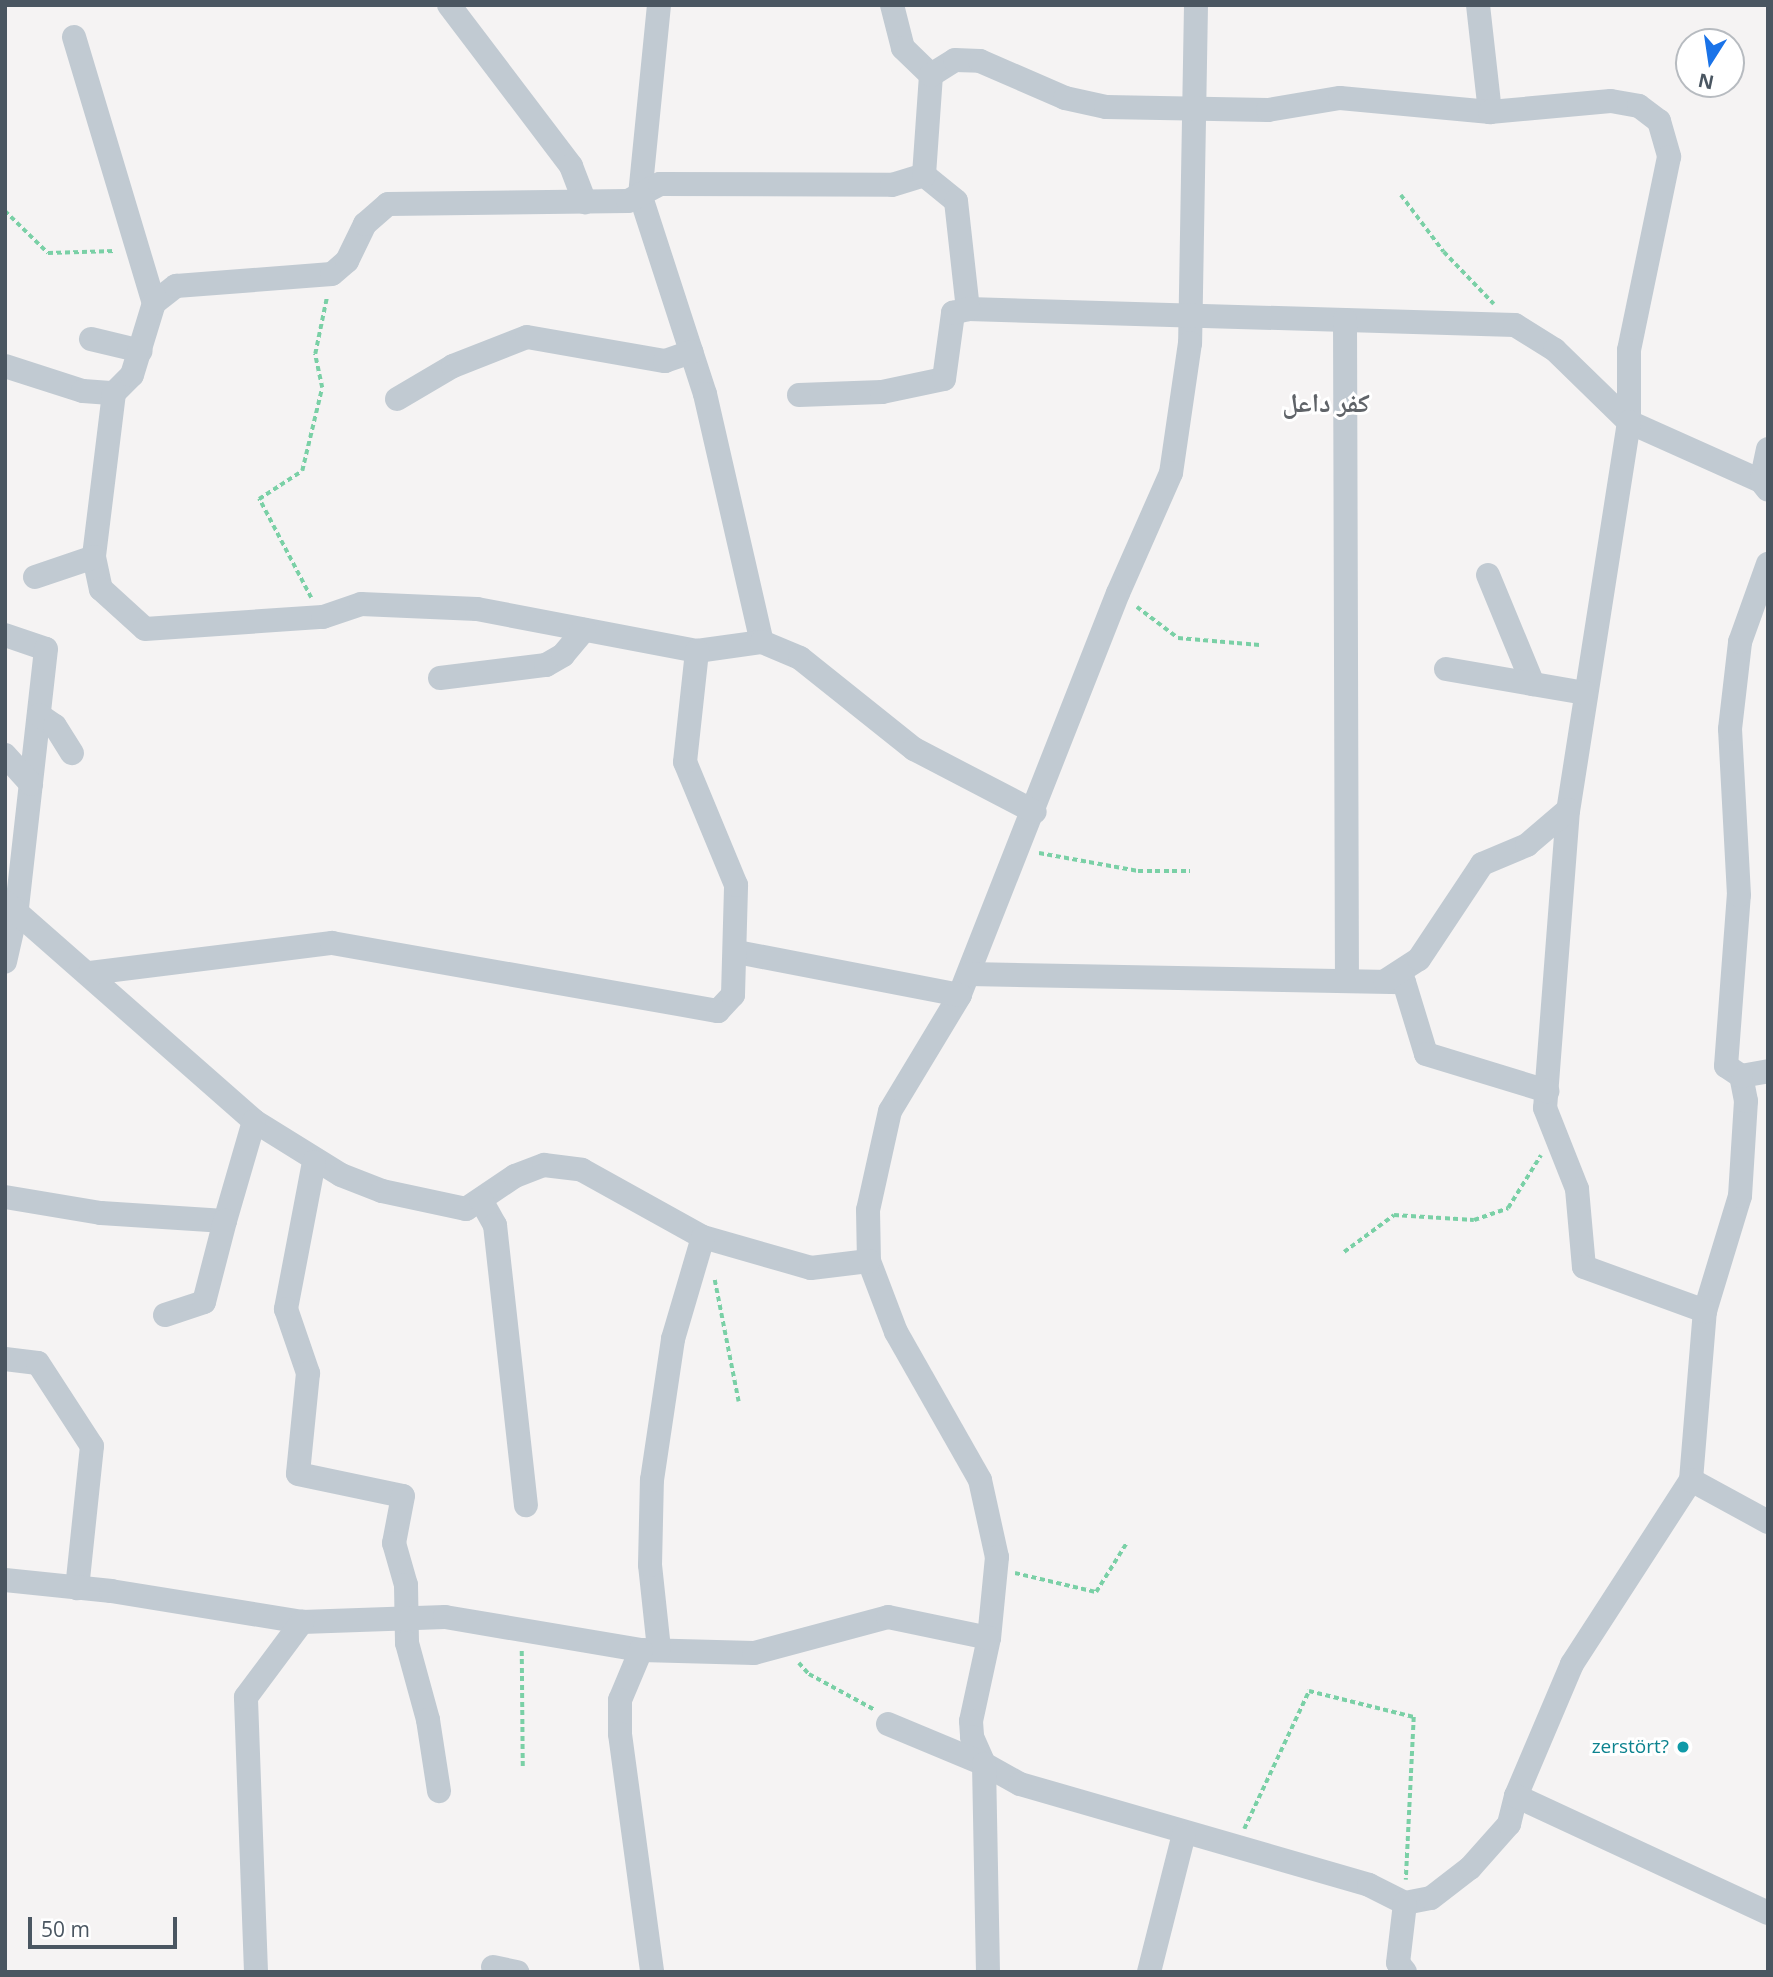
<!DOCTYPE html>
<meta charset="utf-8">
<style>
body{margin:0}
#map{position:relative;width:1773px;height:1977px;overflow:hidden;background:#f5f3f3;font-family:"Open Sans","Noto Naskh Arabic",sans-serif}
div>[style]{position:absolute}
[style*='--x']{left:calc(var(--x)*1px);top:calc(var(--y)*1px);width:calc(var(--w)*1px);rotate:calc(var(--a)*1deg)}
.path>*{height:3.5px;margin-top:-1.75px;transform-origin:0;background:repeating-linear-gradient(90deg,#7ad0a6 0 5px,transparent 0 8.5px)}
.minor>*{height:24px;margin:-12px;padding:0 12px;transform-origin:12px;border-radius:12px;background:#c1cad2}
.dots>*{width:19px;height:19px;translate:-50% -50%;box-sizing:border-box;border:4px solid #fff;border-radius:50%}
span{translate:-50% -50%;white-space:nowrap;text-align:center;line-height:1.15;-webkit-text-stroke:6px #fff;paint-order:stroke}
.culture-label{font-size:19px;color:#0d838f}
.right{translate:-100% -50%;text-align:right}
.district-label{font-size:26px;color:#5f6368;font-weight:700}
.frame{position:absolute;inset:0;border:7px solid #4a5661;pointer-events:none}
.north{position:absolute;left:1675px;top:28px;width:70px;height:70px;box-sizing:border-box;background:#fff;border:2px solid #b7bbc0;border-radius:50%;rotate:192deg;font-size:19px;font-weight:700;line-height:28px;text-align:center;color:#4a5661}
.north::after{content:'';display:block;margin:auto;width:24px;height:32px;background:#1a73e8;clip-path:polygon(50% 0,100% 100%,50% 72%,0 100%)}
.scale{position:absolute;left:28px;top:1917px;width:149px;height:32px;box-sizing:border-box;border:4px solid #4a5661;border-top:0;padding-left:9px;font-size:21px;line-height:24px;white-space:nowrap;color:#4a5661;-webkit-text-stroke:5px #fff;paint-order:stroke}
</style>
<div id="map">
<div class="path">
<i style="--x:1401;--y:195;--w:71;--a:53"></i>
<i style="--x:1444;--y:252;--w:72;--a:46.1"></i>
<i style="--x:5;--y:211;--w:60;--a:44.3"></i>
<i style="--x:48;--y:253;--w:67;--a:-1.7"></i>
<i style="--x:311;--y:598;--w:112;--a:-117.7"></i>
<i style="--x:259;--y:499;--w:51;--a:-33.1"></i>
<i style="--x:302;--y:471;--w:85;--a:-76.5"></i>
<i style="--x:322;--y:388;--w:35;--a:-102"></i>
<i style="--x:315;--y:354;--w:59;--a:-78.3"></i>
<i style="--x:1137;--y:607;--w:51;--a:37.1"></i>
<i style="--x:1178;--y:638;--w:82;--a:4.9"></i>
<i style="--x:1039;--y:853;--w:101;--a:10.3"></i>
<i style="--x:1138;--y:871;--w:52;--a:0"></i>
<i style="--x:1344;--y:1252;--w:62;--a:-36.5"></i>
<i style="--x:1394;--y:1215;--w:80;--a:3.6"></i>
<i style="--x:1474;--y:1220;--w:36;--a:-19"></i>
<i style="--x:1508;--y:1208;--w:62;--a:-58.1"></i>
<i style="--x:715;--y:1280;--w:124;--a:78.9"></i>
<i style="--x:1015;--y:1573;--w:83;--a:13.2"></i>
<i style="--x:1096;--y:1592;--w:57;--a:-58"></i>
<i style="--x:522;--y:1651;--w:117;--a:89.5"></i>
<i style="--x:799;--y:1663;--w:15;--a:48"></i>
<i style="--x:809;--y:1674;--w:75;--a:28.6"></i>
<i style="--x:1244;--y:1829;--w:153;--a:-64.8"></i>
<i style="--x:1309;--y:1691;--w:108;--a:13.9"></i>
<i style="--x:1414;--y:1717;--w:163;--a:92.8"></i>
</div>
<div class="minor">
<i style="--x:449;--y:5;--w:202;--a:52.8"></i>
<i style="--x:571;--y:166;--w:39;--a:69"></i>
<i style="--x:659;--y:5;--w:190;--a:95.7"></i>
<i style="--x:640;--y:194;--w:210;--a:72"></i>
<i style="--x:705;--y:394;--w:254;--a:77.1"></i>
<i style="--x:892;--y:5;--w:44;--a:75.7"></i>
<i style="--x:903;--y:48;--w:39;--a:44"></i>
<i style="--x:1196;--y:5;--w:338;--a:91"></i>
<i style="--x:1190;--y:343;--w:131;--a:98.3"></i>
<i style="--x:1171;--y:473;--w:131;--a:113.8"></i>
<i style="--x:1118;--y:593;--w:432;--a:111.5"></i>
<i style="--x:960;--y:995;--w:135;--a:121.1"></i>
<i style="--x:890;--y:1111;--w:101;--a:102.5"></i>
<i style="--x:868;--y:1210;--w:51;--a:88.9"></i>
<i style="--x:869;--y:1261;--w:76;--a:69.2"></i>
<i style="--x:896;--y:1332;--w:170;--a:60.4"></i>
<i style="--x:980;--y:1480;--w:79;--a:77.6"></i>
<i style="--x:997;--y:1557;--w:81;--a:95.6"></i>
<i style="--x:989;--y:1638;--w:85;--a:102.2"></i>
<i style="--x:971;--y:1721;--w:16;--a:86"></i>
<i style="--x:972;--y:1737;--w:30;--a:66"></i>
<i style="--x:984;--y:1764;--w:41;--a:29.1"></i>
<i style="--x:1020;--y:1784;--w:363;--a:16.1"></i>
<i style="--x:1369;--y:1885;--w:40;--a:26.6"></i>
<i style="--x:1405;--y:1903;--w:26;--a:-11"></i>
<i style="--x:1431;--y:1898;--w:49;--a:-37.6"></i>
<i style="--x:1470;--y:1868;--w:59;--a:-48.4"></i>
<i style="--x:1509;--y:1824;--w:29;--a:-76"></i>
<i style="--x:1516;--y:1796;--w:143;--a:-67"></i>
<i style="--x:1572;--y:1664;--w:219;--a:-57.1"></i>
<i style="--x:1691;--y:1480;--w:170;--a:-85.3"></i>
<i style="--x:1705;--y:1311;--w:120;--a:-73.1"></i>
<i style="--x:1740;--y:1196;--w:95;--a:-86.4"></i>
<i style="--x:1746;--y:1101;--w:25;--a:-101"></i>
<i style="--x:1741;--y:1076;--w:27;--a:-10"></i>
<i style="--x:1478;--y:5;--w:108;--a:83.6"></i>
<i style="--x:74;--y:37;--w:278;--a:73.3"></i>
<i style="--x:924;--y:175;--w:41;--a:39.1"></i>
<i style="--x:956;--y:201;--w:109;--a:83.7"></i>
<i style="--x:968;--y:309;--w:547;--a:1.68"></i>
<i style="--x:1515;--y:325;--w:47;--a:32"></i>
<i style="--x:1555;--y:350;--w:103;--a:44.2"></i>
<i style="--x:1629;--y:422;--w:145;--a:24.1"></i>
<i style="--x:1345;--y:320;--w:659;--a:89.83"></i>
<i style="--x:91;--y:339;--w:51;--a:13.5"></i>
<i style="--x:5;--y:366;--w:82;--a:17.8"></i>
<i style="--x:83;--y:391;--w:31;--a:4"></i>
<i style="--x:114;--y:393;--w:25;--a:-45"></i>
<i style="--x:132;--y:375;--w:75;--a:-73"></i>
<i style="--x:154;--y:303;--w:28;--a:-38"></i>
<i style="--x:176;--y:286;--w:156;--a:-4.4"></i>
<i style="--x:332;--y:274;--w:20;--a:-41"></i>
<i style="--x:347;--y:261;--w:41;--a:-64.1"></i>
<i style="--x:365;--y:224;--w:30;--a:-41"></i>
<i style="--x:388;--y:204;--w:240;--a:-0.7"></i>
<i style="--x:628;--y:201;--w:36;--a:-28"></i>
<i style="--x:660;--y:184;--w:232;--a:0.2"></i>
<i style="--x:892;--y:185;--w:34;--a:-17"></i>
<i style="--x:924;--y:175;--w:100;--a:-86"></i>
<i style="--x:931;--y:75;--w:28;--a:-32"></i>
<i style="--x:955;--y:60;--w:25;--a:2"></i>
<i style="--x:980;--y:61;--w:93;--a:23.5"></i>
<i style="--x:1065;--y:98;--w:42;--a:12.4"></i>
<i style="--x:1106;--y:107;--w:162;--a:1.1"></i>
<i style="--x:1268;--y:110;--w:73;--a:-9.5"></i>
<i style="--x:1340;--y:98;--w:151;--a:5.3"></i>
<i style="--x:1490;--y:112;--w:121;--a:-5.2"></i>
<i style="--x:1611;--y:101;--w:28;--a:10"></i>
<i style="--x:1639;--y:106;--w:25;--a:37"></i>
<i style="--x:1659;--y:121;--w:37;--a:74"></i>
<i style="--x:1669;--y:157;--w:197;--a:101.7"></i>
<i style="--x:1629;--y:350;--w:72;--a:90"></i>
<i style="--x:1629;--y:422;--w:393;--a:98.9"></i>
<i style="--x:1568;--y:810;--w:299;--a:94.4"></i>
<i style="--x:1545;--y:1108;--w:87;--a:68.4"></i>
<i style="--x:1577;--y:1189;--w:78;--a:84.9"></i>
<i style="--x:1584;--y:1267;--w:129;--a:20"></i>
<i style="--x:114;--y:393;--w:165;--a:97"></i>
<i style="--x:94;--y:557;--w:33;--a:78"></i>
<i style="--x:101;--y:589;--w:59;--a:42.3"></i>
<i style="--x:145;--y:629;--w:178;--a:-3.9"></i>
<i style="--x:323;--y:617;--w:40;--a:-18.9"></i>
<i style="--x:361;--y:604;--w:116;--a:2.5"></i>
<i style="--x:477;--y:609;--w:224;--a:10.8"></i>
<i style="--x:697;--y:651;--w:66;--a:-7.9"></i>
<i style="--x:762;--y:642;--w:41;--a:22.8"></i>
<i style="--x:800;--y:658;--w:146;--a:38.6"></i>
<i style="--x:914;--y:749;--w:136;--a:27.5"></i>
<i style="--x:799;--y:395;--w:83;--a:-2.1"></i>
<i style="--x:882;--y:392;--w:63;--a:-11.8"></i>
<i style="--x:944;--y:379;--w:67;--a:-82.2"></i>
<i style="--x:953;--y:313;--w:16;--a:-15"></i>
<i style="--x:397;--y:399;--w:65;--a:-30.5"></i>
<i style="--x:453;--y:366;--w:79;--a:-21.4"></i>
<i style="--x:527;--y:337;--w:140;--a:9.9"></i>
<i style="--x:665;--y:361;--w:28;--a:-19"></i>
<i style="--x:1768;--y:449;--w:33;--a:102"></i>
<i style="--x:1761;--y:481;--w:11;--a:52"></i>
<i style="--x:1488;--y:575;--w:118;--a:67.6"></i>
<i style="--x:35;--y:577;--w:62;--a:-18.7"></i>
<i style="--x:5;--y:635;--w:43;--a:18.9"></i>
<i style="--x:46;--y:649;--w:262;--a:96.4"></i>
<i style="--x:17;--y:909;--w:54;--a:102.8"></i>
<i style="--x:1446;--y:669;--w:141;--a:9.8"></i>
<i style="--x:440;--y:678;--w:107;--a:-7"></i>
<i style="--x:546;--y:665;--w:20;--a:-30"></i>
<i style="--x:563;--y:655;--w:33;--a:-50"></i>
<i style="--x:39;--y:715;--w:19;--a:35"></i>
<i style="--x:55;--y:726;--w:32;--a:58"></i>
<i style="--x:5;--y:755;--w:39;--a:48"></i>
<i style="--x:5;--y:902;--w:332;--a:41.3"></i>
<i style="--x:254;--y:1121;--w:102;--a:31.8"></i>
<i style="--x:341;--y:1175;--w:44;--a:21.3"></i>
<i style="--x:382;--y:1191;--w:86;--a:12.1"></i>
<i style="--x:466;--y:1209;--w:59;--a:-34"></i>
<i style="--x:515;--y:1176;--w:31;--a:-21"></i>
<i style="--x:544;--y:1165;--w:38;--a:7"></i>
<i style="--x:582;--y:1170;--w:138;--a:29"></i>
<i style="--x:703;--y:1237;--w:112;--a:16"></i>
<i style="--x:811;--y:1268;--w:58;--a:-6.9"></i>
<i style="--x:737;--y:952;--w:227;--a:10.9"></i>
<i style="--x:90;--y:973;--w:244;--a:-7.1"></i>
<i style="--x:332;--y:943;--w:392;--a:10"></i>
<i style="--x:718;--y:1011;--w:22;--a:-47"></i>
<i style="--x:733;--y:995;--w:110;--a:-88.4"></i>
<i style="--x:736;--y:885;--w:133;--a:-112.5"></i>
<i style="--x:685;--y:762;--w:112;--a:-83.8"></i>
<i style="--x:969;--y:974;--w:435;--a:1.1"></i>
<i style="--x:1404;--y:982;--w:75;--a:73"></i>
<i style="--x:1426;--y:1054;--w:127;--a:17"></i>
<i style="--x:1385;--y:981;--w:40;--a:-32.9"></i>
<i style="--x:1419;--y:959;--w:114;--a:-56.4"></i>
<i style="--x:1482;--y:864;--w:49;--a:-22.9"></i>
<i style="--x:1527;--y:845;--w:54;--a:-40.5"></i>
<i style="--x:1741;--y:1076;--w:18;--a:-146"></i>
<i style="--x:1726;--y:1066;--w:171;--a:-85.7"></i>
<i style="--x:1739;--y:895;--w:166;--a:-93.1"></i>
<i style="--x:1730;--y:729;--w:88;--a:-83.4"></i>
<i style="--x:1740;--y:642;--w:83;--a:-70.3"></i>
<i style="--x:314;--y:1162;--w:150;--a:100.8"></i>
<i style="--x:286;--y:1309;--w:68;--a:71"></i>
<i style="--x:308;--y:1373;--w:101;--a:95.7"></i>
<i style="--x:298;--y:1474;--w:107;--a:11.8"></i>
<i style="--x:403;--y:1496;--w:48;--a:100.8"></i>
<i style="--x:394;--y:1543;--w:44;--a:74.1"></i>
<i style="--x:406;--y:1585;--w:58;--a:89"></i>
<i style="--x:407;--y:1643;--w:80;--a:74.7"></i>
<i style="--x:428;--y:1720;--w:72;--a:81.2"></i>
<i style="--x:5;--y:1197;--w:97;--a:9.5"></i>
<i style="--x:101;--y:1213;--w:124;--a:3.7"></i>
<i style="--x:225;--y:1221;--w:104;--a:-73.8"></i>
<i style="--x:481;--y:1200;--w:29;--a:61"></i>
<i style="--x:495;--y:1225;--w:282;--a:83.7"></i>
<i style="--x:165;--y:1315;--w:41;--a:-18.4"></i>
<i style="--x:204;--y:1302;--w:84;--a:-75.5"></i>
<i style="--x:5;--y:1359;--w:33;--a:7"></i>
<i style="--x:38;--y:1363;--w:99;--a:57"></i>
<i style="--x:92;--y:1446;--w:143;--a:96"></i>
<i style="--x:1691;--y:1480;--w:88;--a:28.6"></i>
<i style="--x:5;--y:1580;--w:107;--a:5.9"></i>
<i style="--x:111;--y:1591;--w:193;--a:9.2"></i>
<i style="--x:302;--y:1622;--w:143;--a:-2"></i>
<i style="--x:445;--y:1617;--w:199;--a:9.6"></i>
<i style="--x:641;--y:1650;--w:113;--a:1.5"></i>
<i style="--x:754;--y:1653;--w:139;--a:-15"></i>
<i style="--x:888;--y:1617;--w:103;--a:11.7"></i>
<i style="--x:659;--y:1649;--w:84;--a:-96.1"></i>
<i style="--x:650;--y:1565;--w:85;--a:-88.7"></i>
<i style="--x:652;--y:1480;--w:143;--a:-81.5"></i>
<i style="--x:673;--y:1339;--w:106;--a:-73.6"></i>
<i style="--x:641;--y:1650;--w:54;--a:112.8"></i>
<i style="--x:620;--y:1700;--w:34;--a:90"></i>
<i style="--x:620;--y:1734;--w:240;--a:82.3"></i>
<i style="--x:888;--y:1724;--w:104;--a:22.6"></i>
<i style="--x:984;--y:1764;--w:208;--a:88.9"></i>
<i style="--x:1516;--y:1796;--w:278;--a:24.9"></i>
<i style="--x:493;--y:1967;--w:25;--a:12"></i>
<i style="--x:256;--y:1972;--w:275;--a:-92.1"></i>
<i style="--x:246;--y:1697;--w:94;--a:-53.3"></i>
<i style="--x:1149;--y:1972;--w:142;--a:-75.8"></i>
<i style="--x:1405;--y:1972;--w:11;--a:-128"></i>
<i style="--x:1398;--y:1963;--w:60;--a:-83.3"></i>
</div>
<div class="dots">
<i style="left:1683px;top:1747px;background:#0f9aa8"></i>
</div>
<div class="culture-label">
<span class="right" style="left:1669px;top:1747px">zerstört?</span>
</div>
<div class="district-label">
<span style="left:1326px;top:403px">كفر داعل</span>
</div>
<div class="frame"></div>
<div class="north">N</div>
<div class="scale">50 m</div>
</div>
